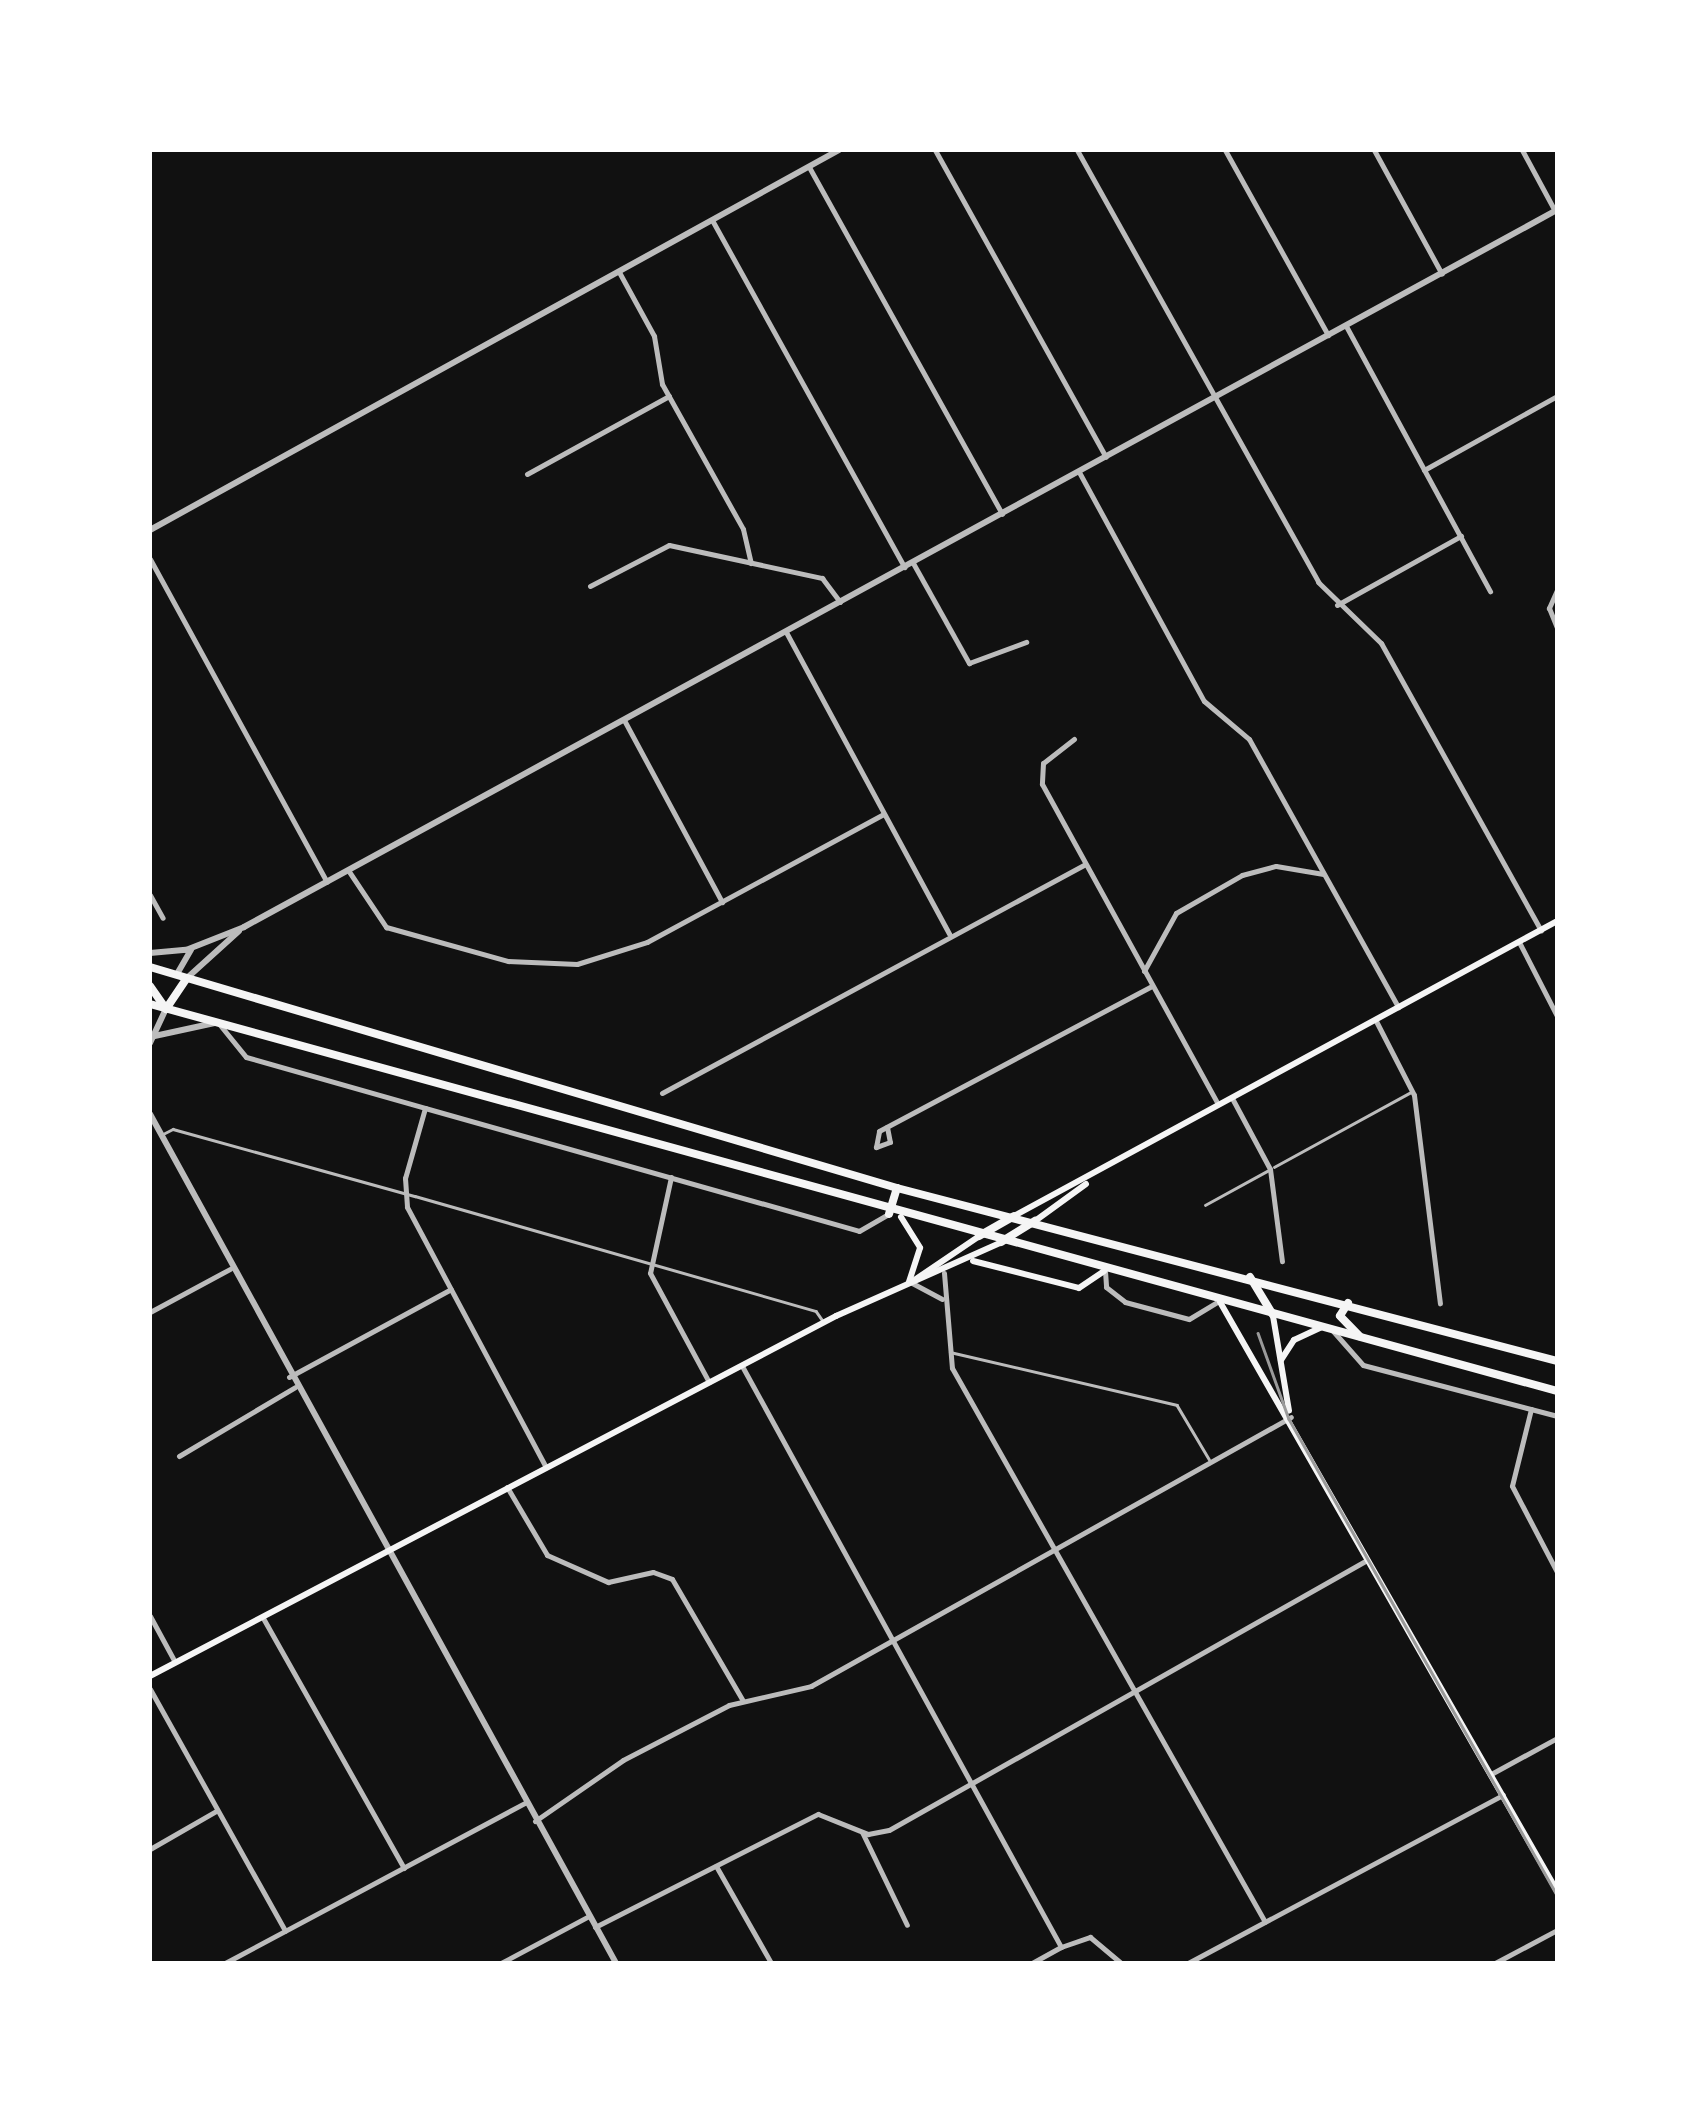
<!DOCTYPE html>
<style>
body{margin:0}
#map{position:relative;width:1707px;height:2113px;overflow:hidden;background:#111;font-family:"Public Sans",sans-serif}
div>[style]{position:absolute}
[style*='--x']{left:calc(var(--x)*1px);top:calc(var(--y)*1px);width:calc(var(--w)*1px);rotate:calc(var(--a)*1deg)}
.service>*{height:2.5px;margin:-1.25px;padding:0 1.25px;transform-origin:1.25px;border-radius:1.25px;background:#bcbcbc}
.minor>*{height:5px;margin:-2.5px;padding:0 2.5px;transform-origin:2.5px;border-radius:2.5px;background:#bcbcbc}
.tertiary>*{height:6px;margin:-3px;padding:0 3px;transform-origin:3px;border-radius:3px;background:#bcbcbc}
.secondary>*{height:6px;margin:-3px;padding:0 3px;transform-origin:3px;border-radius:3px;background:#f5f5f5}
.trunk>*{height:8px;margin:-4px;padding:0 4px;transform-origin:4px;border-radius:4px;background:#f5f5f5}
.tram>*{height:2.5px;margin:-1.25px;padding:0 1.25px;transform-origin:1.25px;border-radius:1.25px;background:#9a9a9a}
span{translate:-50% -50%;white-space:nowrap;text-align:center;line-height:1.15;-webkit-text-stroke:9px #fff;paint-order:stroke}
.frame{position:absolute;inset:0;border:152px solid #fff;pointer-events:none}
</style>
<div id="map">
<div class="service">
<i style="--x:163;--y:1134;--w:11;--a:-27"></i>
<i style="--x:173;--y:1129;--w:251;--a:15.5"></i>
<i style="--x:415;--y:1196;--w:417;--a:16"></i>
<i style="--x:816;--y:1311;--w:12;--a:55"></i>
<i style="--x:1274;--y:1167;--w:156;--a:-28.7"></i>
<i style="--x:1205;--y:1205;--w:71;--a:-28.7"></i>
<i style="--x:950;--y:1352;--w:233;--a:13.1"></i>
<i style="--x:1177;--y:1405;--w:63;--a:59.3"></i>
</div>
<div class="minor">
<i style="--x:935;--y:150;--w:351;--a:60.9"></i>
<i style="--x:1077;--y:150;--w:495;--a:60.8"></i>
<i style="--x:1318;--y:582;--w:88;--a:44.1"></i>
<i style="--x:1381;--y:643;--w:329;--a:60.9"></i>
<i style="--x:1225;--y:150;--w:212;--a:60.9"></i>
<i style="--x:1374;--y:150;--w:141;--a:61.3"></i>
<i style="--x:1522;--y:150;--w:69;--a:61.6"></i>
<i style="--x:809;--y:167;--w:397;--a:60.9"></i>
<i style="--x:712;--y:220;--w:397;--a:61"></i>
<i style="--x:619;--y:272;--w:73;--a:61.3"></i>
<i style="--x:654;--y:336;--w:49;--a:80.5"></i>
<i style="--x:662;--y:384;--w:166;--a:60.8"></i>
<i style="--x:743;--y:529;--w:35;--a:77"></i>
<i style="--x:1346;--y:326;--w:302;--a:61.5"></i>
<i style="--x:1424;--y:470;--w:152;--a:-29.1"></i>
<i style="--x:1079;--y:472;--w:261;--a:61.4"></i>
<i style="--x:1204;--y:701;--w:59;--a:40.2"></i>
<i style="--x:1249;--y:739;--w:307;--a:60.9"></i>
<i style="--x:527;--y:474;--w:162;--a:-28.8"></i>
<i style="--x:150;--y:559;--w:368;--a:61.3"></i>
<i style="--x:913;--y:563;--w:115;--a:60.8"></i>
<i style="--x:969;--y:663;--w:61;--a:-20.2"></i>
<i style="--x:590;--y:586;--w:89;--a:-27.4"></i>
<i style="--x:669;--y:545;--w:157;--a:12.2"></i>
<i style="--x:822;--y:578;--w:30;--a:53"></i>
<i style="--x:1557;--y:590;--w:20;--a:114"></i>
<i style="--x:1549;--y:608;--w:22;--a:68"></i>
<i style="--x:1337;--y:605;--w:142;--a:-29.1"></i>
<i style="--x:786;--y:632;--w:343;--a:61.6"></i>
<i style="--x:624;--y:720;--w:207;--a:61.7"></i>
<i style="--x:1074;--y:739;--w:39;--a:142"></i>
<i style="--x:1043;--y:763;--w:21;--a:93"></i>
<i style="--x:1042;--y:784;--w:365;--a:61.2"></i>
<i style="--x:348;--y:870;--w:69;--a:56.3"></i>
<i style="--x:386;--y:927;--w:127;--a:15.6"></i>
<i style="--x:508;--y:961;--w:69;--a:2.5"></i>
<i style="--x:577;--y:964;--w:73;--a:-17.4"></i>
<i style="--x:647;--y:942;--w:269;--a:-28.4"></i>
<i style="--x:150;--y:895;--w:26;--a:61"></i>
<i style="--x:1519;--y:942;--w:83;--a:62.8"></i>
<i style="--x:1144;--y:971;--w:66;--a:-61.1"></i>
<i style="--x:1176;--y:913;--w:76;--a:-29.9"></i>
<i style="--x:1242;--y:875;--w:35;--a:-15"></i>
<i style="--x:1276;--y:866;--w:48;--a:9.7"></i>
<i style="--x:1376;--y:1021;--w:83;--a:62.8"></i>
<i style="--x:1414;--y:1095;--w:210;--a:82.9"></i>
<i style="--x:220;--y:1025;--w:41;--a:50.9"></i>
<i style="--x:246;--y:1057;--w:186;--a:15.9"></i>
<i style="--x:425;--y:1108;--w:451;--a:15.8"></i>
<i style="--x:859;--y:1231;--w:34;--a:-30"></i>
<i style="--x:662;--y:1093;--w:481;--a:-28.4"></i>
<i style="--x:1233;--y:1100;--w:78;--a:61.8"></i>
<i style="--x:1270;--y:1169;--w:93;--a:82.6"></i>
<i style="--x:425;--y:1108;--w:73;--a:105.9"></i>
<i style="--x:405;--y:1178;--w:29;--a:86"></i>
<i style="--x:407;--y:1207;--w:295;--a:61.9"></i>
<i style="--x:887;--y:1127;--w:15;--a:79"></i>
<i style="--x:890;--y:1142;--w:15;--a:160"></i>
<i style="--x:876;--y:1147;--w:16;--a:-79"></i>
<i style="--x:879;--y:1131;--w:309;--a:-28"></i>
<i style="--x:671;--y:1177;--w:98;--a:102.3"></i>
<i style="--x:650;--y:1273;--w:124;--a:61.6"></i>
<i style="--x:1105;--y:1271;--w:16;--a:86"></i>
<i style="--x:1106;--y:1287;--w:24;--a:38"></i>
<i style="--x:1125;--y:1302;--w:66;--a:14.9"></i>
<i style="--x:1189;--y:1319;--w:35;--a:-31"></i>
<i style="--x:944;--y:1273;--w:95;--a:85.2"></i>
<i style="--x:952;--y:1368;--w:636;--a:60.53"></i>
<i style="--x:912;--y:1283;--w:34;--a:28"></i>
<i style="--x:150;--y:1312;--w:91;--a:-28.3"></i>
<i style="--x:1333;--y:1331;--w:45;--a:48.6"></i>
<i style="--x:1363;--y:1365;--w:201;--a:14.7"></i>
<i style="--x:742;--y:1366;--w:663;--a:61.23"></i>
<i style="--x:1061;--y:1947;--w:31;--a:-19"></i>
<i style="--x:1090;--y:1937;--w:40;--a:40"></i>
<i style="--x:289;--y:1377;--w:184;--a:-28.5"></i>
<i style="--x:1531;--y:1409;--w:79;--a:103.9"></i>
<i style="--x:1512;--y:1486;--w:97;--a:62.4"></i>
<i style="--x:179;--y:1456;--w:135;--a:-30.7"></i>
<i style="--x:507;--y:1487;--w:79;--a:59.5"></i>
<i style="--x:547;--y:1555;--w:67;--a:23.9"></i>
<i style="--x:608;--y:1582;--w:46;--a:-12.5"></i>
<i style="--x:653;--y:1572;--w:20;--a:20"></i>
<i style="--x:672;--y:1579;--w:141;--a:59.8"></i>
<i style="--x:150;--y:1616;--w:52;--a:61.5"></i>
<i style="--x:263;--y:1618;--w:287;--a:60.6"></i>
<i style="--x:150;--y:1689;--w:277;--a:60.8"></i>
<i style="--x:1491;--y:1774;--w:75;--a:-28.6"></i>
<i style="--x:535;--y:1821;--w:107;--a:-34.7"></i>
<i style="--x:623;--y:1760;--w:119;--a:-27.4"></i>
<i style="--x:729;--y:1705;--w:84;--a:-13"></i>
<i style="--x:811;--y:1686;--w:550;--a:-29.27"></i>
<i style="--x:862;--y:1832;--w:103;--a:64.2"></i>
<i style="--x:150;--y:1849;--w:76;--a:-29.9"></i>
<i style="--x:716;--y:1866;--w:112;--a:60.4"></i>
<i style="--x:595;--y:1927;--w:250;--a:-26.9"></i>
<i style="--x:818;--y:1814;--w:54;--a:21.8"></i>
<i style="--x:868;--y:1834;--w:21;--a:-11"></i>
<i style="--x:889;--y:1830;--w:549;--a:-29.46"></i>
<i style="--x:225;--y:1963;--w:340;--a:-28.1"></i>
<i style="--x:501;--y:1963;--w:100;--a:-28.1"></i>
<i style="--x:1032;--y:1963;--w:33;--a:-29"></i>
<i style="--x:1188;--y:1963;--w:357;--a:-28.1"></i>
<i style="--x:1495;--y:1963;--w:70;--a:-28"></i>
</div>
<div class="tertiary">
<i style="--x:150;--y:530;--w:787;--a:-28.88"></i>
<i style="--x:150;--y:953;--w:36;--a:-5"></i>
<i style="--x:186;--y:950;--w:62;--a:-21.6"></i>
<i style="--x:244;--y:927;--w:1496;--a:-28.64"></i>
<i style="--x:177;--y:974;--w:28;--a:-60"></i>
<i style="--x:187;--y:978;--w:70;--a:-42.1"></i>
<i style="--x:150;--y:1037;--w:66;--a:-12.2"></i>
<i style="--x:150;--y:1043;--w:38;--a:-65"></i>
<i style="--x:150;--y:1114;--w:968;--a:61.24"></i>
</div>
<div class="secondary">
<i style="--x:1014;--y:1216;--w:618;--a:-28.51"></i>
<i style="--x:901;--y:1217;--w:36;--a:58"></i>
<i style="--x:920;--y:1248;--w:36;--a:108"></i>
<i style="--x:1035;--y:1221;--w:63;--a:-36"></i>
<i style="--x:973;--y:1261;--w:109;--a:14.3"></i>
<i style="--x:1079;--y:1288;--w:30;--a:-34"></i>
<i style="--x:913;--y:1281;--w:78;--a:-34.1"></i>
<i style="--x:1220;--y:1302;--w:679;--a:60.22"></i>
<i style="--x:1273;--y:1316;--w:96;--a:80.4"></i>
<i style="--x:1281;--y:1360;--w:24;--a:-57"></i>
<i style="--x:1294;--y:1340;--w:29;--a:-25"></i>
<i style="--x:150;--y:1676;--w:775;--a:-27.69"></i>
<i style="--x:836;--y:1316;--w:180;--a:-24"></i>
</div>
<div class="trunk">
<i style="--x:150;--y:967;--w:779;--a:16.48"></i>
<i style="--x:897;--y:1188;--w:682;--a:14.69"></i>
<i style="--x:150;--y:986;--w:28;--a:55"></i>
<i style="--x:150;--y:1004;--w:1459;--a:15.38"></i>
<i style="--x:166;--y:1009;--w:37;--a:-56"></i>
<i style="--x:889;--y:1214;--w:27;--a:-73"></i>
<i style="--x:979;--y:1236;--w:40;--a:-29.7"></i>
<i style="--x:1001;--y:1242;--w:40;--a:-32"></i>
<i style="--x:1250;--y:1277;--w:44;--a:58.8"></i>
<i style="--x:1348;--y:1303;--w:15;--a:122"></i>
<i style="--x:1340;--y:1316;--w:28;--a:46"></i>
</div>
<div class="tram">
<i style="--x:1258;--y:1333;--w:91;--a:70.2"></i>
<i style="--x:1289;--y:1419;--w:546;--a:60.62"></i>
</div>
<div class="frame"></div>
</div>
